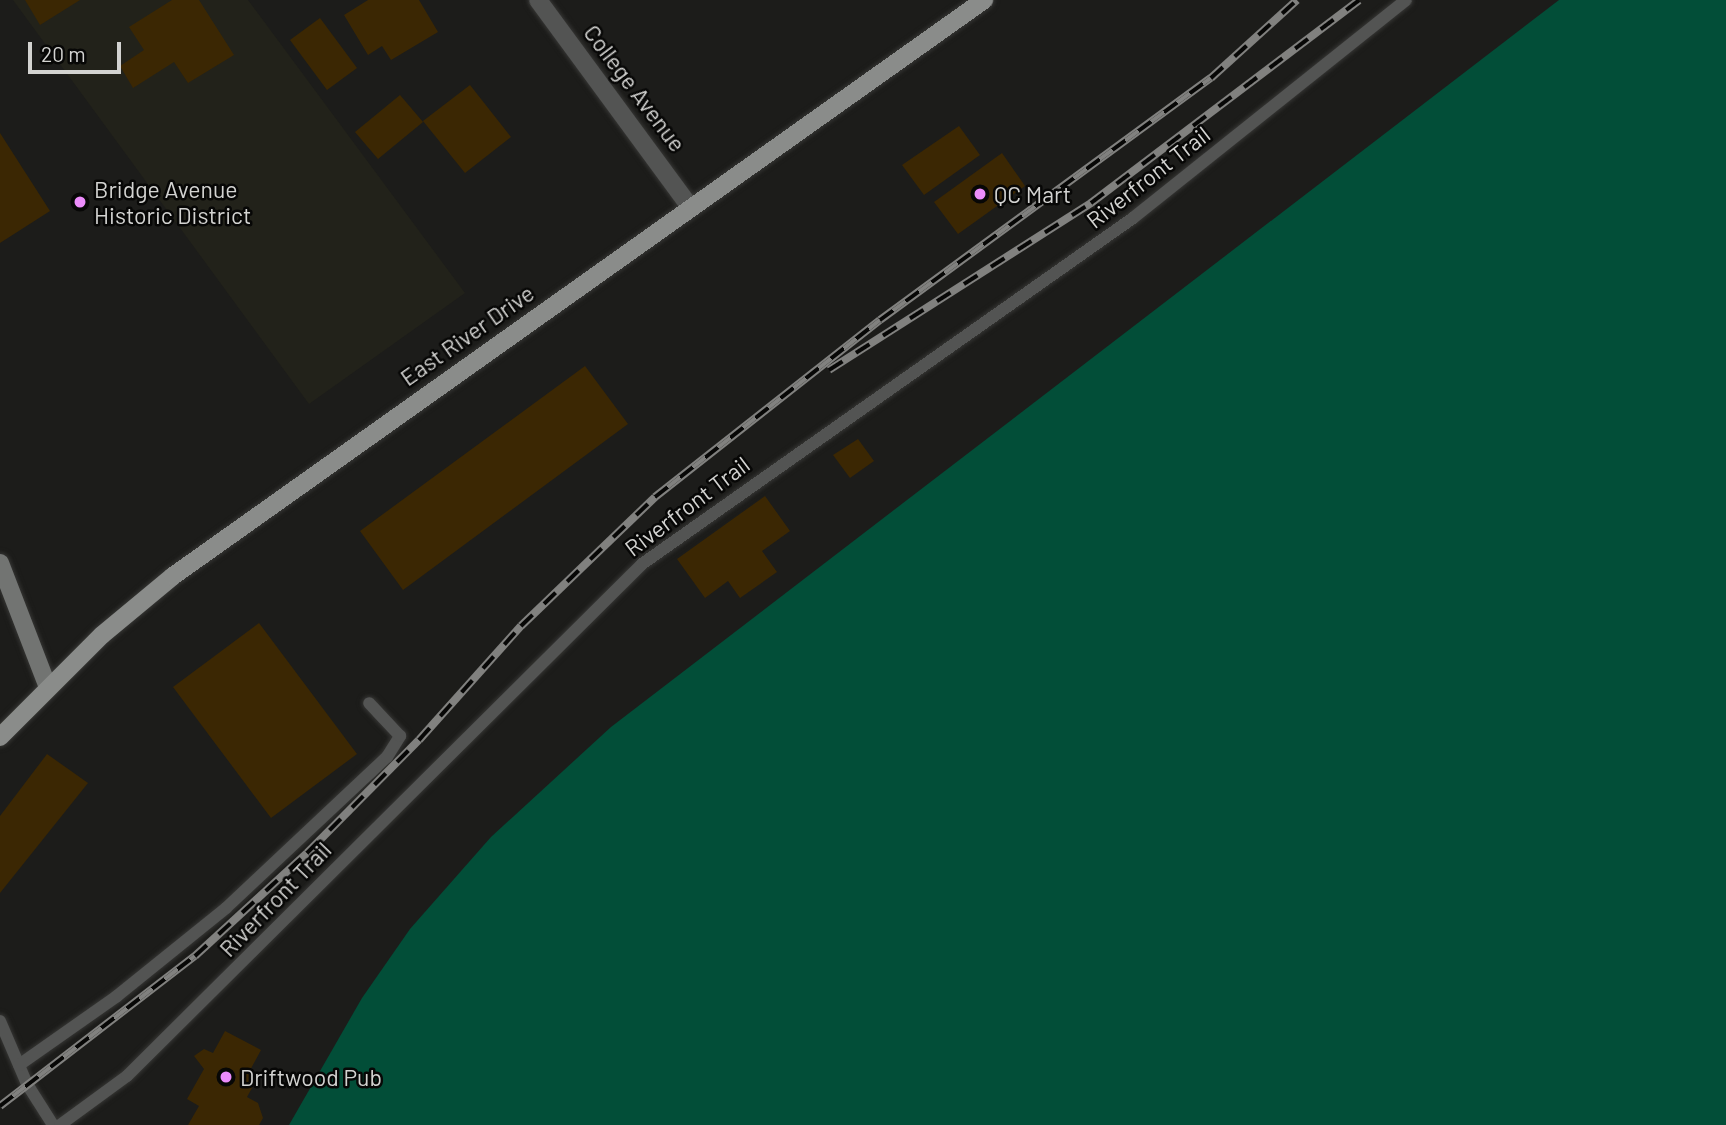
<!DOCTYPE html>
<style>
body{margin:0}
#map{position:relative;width:1726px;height:1125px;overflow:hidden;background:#1c1c1a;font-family:Barlow,sans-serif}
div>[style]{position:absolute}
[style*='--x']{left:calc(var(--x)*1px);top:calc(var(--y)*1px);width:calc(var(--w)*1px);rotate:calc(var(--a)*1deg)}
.built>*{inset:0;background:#22221a}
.water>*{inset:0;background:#024e38}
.building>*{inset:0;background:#3b2703}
.roads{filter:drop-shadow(0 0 2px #363634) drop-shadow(0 0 2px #363634)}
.lane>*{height:12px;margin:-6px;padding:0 6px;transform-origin:6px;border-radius:6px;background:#535453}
.street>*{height:18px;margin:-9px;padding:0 9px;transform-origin:9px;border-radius:9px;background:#535453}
.secondary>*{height:18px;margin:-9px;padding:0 9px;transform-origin:9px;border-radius:9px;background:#727472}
.primary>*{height:18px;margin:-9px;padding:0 9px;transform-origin:9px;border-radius:9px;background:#8a8c8a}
.rail>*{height:8px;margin-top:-4px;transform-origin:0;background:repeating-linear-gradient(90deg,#070706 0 16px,#81817f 0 32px);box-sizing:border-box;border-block:2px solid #81817f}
.dots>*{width:19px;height:19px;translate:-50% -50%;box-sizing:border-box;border:4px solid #070706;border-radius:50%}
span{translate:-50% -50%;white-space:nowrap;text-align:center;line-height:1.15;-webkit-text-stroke:5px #070706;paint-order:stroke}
.street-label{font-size:23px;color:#d3d3d1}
.poi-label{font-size:23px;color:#d3d3d1}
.left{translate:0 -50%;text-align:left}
.scale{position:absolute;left:28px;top:42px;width:93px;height:32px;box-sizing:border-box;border:4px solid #d3d3d1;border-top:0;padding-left:9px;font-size:21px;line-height:24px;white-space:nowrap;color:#d3d3d1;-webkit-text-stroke:5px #070706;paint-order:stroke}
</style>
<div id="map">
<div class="built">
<i style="clip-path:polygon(13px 0,248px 0,465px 293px,309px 404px)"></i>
</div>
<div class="water">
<i style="clip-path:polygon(1559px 0,1726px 0,1726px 1125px,289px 1125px,362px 998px,410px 929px,491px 837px,611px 727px)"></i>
</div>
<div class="building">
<i style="clip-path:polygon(25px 0,80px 0,40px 25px)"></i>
<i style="clip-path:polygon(172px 0,199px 0,234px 55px,188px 83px,174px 62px,133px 88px,120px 66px,144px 50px,129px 27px)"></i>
<i style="clip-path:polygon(368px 0,419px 0,438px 32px,391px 60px,382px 46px,368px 55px,344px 15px)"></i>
<i style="clip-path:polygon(320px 18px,357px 68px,327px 90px,290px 40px)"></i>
<i style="clip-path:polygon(470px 85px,511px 137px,465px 173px,423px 121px)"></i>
<i style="clip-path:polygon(400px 95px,423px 122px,378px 159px,355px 132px)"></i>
<i style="clip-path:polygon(959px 126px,980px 155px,924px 195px,902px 165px)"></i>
<i style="clip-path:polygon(0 133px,50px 211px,0 243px)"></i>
<i style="clip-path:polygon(1002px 153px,1025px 186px,958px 234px,934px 202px)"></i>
<i style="clip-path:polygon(585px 366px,628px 424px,403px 590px,360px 531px)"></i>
<i style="clip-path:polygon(858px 439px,874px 461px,850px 478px,833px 455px)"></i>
<i style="clip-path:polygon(765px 496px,790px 531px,762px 551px,777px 572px,740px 598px,728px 581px,705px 598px,677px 559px)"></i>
<i style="clip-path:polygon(259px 623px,357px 754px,271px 818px,173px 687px)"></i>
<i style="clip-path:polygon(47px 754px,88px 783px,0 893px,0 816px)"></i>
<i style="clip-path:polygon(225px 1031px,261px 1050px,248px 1074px,257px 1079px,247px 1097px,258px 1103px,263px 1118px,259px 1125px,188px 1125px,199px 1106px,187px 1099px,204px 1069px,194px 1056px,204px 1049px,213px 1053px)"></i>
</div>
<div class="roads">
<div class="lane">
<i style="--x:0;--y:1021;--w:69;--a:66.8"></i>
<i style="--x:27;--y:1084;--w:49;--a:57.6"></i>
<i style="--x:19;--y:1065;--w:120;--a:-35.1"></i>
<i style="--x:117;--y:996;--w:140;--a:-38.9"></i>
<i style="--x:226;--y:908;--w:221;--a:-43.2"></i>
<i style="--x:387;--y:757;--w:25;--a:-58"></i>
<i style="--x:400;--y:736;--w:45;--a:-133.2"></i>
<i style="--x:60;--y:1125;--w:83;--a:-36.2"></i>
<i style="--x:127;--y:1076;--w:726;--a:-44.83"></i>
<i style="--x:642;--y:564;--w:601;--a:-35.17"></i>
<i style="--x:1133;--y:218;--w:349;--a:-38.6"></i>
</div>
<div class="street">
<i style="--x:538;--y:0;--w:258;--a:53.7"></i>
</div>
<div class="secondary">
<i style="--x:0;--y:563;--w:131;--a:68.9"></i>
</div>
<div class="primary">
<i style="--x:0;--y:737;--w:144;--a:-45"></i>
<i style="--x:102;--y:635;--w:92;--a:-39.7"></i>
<i style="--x:173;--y:576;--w:995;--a:-35.38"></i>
</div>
</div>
<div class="rail">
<i style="--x:829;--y:370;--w:311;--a:-32.5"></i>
<i style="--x:1091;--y:203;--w:336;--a:-37.1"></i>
<i style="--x:0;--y:1106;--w:246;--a:-37.6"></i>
<i style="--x:195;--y:956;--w:152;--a:-42.6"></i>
<i style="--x:307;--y:853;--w:159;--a:-45.3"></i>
<i style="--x:419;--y:740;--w:153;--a:-48.2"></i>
<i style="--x:521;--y:626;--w:186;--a:-43.9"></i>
<i style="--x:655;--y:497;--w:286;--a:-38.2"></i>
<i style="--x:880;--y:320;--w:410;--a:-36.2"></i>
<i style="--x:1211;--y:78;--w:116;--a:-42.2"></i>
</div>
<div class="dots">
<i style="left:980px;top:194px;background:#ec8cfb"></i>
<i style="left:80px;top:202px;background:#ec8cfb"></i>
<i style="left:226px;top:1077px;background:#ec8cfb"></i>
</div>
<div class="street-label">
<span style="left:635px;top:88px;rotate:53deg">College Avenue</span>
<span style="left:1148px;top:177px;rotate:-38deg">Riverfront Trail</span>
<span style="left:467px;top:335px;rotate:-35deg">East River Drive</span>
<span style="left:687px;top:506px;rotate:-37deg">Riverfront Trail</span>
<span style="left:275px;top:899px;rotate:-46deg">Riverfront Trail</span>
</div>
<div class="poi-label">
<span class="left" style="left:94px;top:202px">Bridge Avenue<br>Historic District</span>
<span class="left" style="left:994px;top:194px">QC Mart</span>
<span class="left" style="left:240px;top:1077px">Driftwood Pub</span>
</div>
<div class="scale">20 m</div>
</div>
